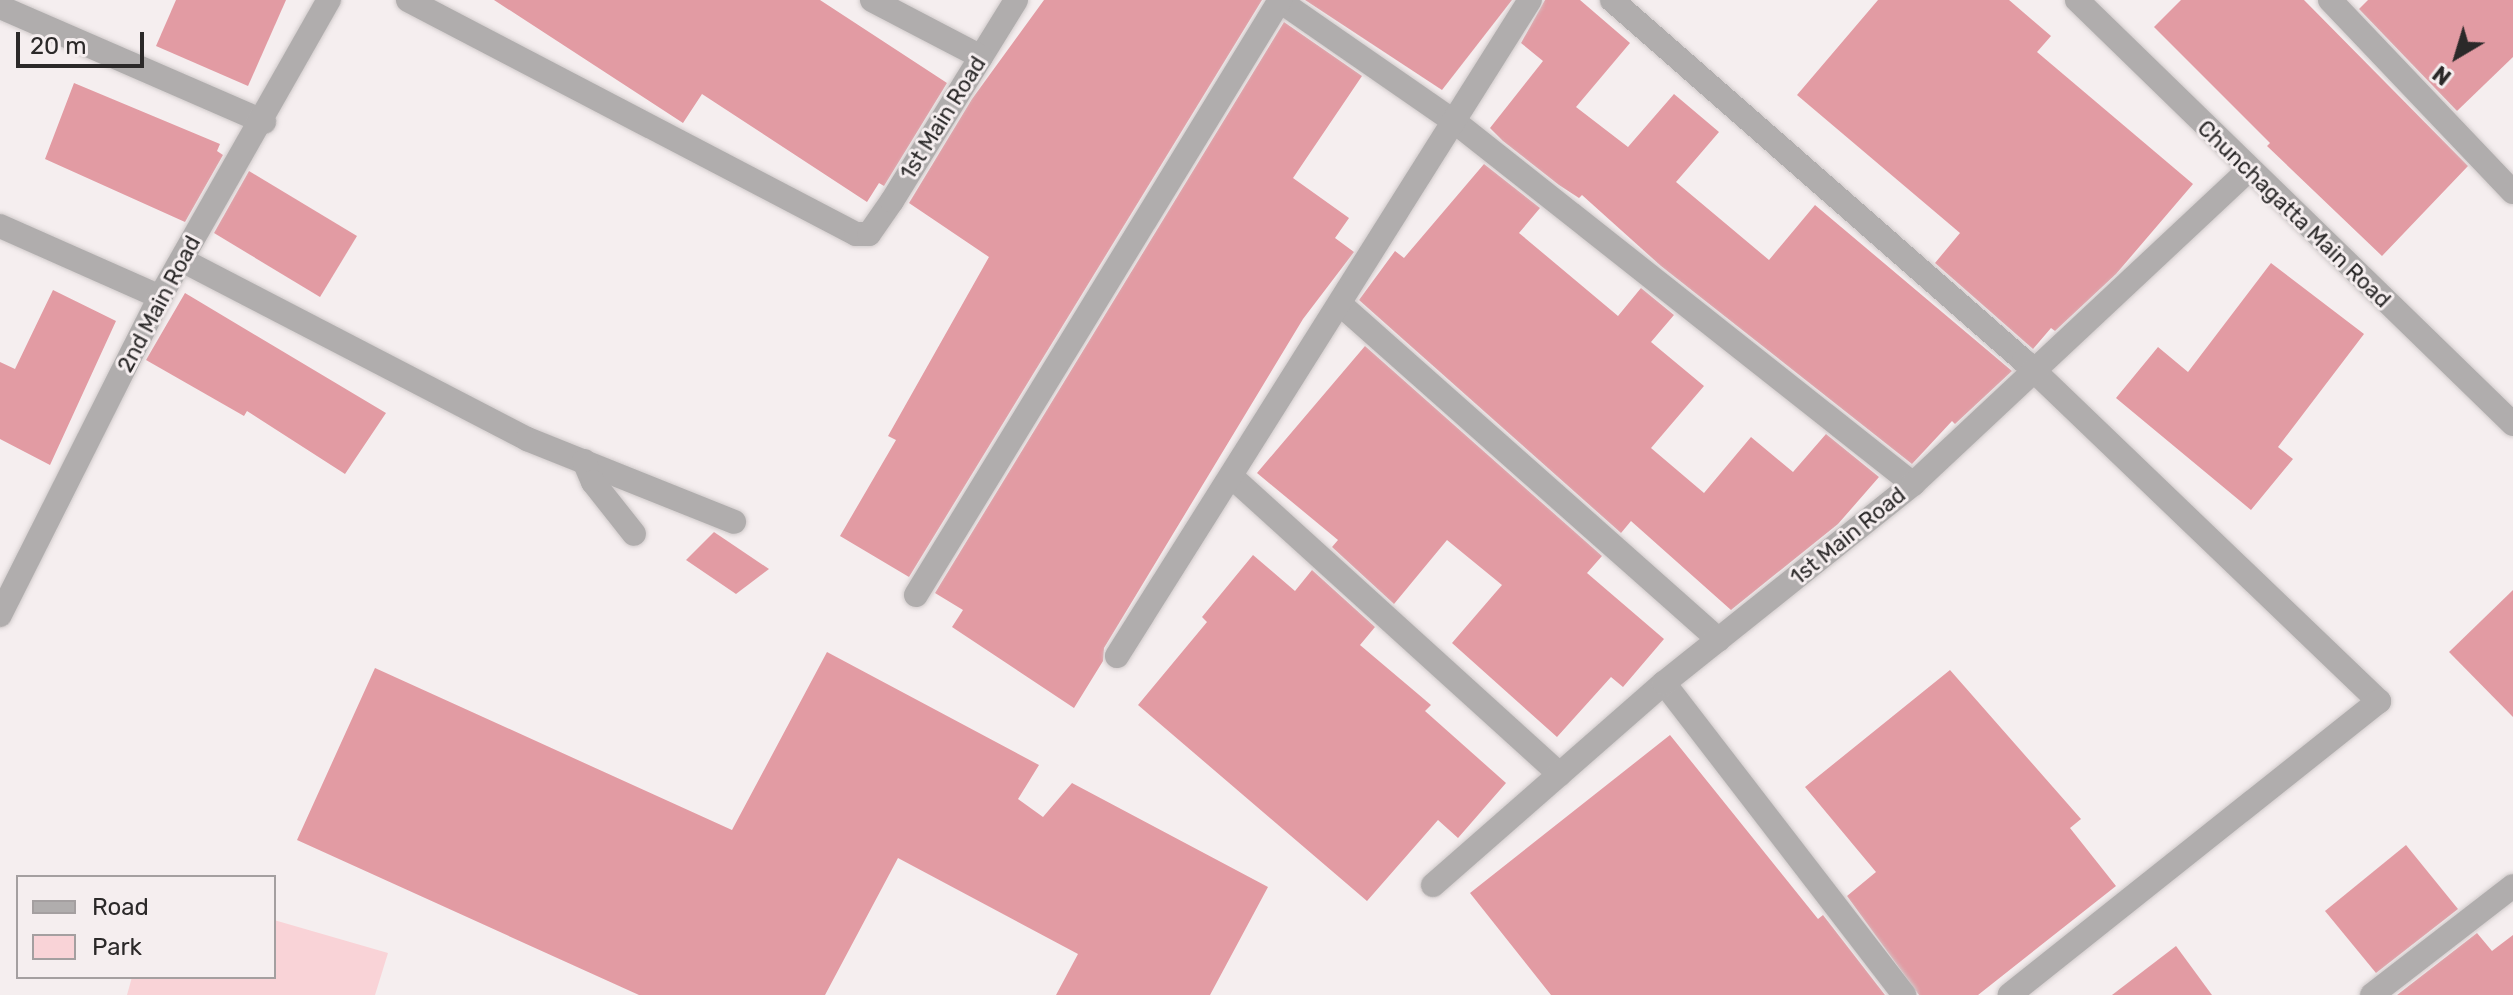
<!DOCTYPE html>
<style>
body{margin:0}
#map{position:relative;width:2513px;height:995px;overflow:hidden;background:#f5eeef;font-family:Rubik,sans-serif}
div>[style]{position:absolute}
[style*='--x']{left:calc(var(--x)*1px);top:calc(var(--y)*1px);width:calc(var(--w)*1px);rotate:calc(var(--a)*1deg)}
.green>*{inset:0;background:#f9d3d7}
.building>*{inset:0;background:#e29ba3}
.roads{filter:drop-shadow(0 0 2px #d1cbcb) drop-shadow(0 0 2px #d1cbcb)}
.minor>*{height:24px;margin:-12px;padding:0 12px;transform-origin:12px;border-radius:12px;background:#b0adad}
span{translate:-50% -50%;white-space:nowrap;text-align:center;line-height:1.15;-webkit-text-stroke:6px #f5eeef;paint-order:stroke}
.street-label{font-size:22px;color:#2b2929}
.legend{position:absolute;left:16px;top:875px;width:260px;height:104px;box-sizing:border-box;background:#f5eeef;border:2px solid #a49fa0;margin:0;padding:10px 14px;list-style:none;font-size:24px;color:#2b2929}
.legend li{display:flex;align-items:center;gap:16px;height:40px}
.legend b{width:40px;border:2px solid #a49fa0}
.north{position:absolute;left:2417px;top:16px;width:80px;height:80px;-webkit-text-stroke:6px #f5eeef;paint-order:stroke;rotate:218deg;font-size:22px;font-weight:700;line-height:32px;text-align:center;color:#2b2929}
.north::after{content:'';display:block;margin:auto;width:28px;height:36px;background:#2b2929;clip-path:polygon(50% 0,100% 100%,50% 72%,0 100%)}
.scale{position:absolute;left:16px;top:32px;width:128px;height:36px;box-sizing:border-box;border:4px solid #2b2929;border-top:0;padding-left:10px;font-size:24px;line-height:28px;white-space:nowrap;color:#2b2929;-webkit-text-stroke:6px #f5eeef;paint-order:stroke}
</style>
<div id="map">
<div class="green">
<i style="clip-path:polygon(274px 920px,388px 953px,375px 995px,127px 995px,132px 977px,274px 977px)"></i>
</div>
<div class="building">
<i style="clip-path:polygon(176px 0,286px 0,248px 86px,156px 46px)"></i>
<i style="clip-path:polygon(494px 0,820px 0,947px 83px,884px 186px,879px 183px,867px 202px,702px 94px,683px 123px)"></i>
<i style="clip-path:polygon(1044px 0,1262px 0,909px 577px,840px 536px,896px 440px,888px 436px,989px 257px,909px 203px,972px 99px)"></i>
<i style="clip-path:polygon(1305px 0,1512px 0,1442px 90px)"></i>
<i style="clip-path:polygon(1545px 0,1580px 0,1630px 43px,1576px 107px,1628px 147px,1674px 94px,1719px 132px,1676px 182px,1769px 260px,1815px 205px,2012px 371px,1955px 424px,1952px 421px,1912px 464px,1661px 266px,1582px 195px,1579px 198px,1559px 185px,1503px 141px,1490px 128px,1543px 61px,1521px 43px)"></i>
<i style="clip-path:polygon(1878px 0,2009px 0,2051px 36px,2037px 52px,2193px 184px,2116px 274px,2055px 331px,2051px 328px,2033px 349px,1935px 263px,1960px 233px,1797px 95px)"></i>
<i style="clip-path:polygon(2181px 0,2304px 0,2468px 166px,2382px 256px,2267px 146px,2270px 143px,2154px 27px)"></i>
<i style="clip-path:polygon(2368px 0,2513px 0,2513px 57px,2457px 111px,2359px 9px)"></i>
<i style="clip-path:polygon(1284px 22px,1362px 76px,1293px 178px,1349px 218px,1335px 238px,1354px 252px,1303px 319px,1104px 648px,1103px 661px,1074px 708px,952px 627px,963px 610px,935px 593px)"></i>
<i style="clip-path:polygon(74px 83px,220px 144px,217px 151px,223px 155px,185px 222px,45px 159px)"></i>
<i style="clip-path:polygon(1484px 164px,1540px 208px,1519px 233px,1618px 316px,1641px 288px,1674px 315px,1651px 342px,1704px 386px,1651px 448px,1704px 493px,1751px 437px,1793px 472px,1826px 434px,1879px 477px,1838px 524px,1731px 610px,1631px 521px,1621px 533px,1359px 300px,1395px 251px,1404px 258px)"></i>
<i style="clip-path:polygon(249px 171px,357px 236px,320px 297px,214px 233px)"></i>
<i style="clip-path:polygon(2271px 263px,2364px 334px,2278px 447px,2293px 459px,2251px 510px,2116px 398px,2158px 347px,2188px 372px)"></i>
<i style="clip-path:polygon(53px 290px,116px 321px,50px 465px,0 439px,0 362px,15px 369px)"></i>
<i style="clip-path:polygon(185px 293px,386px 413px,345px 474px,247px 411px,244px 416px,146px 360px)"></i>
<i style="clip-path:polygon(1365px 346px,1602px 556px,1587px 573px,1664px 639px,1623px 687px,1611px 677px,1557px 737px,1452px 643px,1502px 585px,1447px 540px,1394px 604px,1332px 547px,1338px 540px,1257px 473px)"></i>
<i style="clip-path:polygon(714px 532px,769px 569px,736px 594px,686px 560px)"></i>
<i style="clip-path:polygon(1253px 555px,1295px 591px,1312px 570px,1375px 627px,1360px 645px,1431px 705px,1425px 711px,1506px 783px,1458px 838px,1438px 820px,1367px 901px,1138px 705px,1207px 622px,1202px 617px)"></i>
<i style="clip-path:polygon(2513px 590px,2513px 717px,2449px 652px)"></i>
<i style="clip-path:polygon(827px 652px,1039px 765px,1018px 799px,1043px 817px,1072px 783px,1268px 887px,1210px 995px,1056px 995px,1078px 954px,898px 858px,825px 995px,639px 995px,297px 840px,375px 668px,732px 830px)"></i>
<i style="clip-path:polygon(1950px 670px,2081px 819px,2070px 828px,2116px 886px,1978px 995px,1919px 995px,1847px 896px,1876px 872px,1805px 787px)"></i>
<i style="clip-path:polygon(1670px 735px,1818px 919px,1823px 915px,1885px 995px,1551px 995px,1470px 893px)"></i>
<i style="clip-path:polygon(2406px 845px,2458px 909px,2376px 973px,2325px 911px)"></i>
<i style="clip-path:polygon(2477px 933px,2492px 951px,2513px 935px,2513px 995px,2397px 995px)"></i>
<i style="clip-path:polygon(2176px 946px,2212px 995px,2112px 995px)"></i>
</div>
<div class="roads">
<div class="minor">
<i style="--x:408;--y:0;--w:505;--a:27.58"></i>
<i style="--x:856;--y:234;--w:13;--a:0"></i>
<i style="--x:869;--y:234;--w:40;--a:-55.1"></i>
<i style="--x:892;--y:201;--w:236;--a:-58.3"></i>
<i style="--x:872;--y:0;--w:123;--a:27.6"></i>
<i style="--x:1612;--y:0;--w:548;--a:41.23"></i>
<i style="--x:2024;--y:361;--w:492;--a:43.8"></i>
<i style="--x:2379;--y:701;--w:472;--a:141.5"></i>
<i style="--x:2077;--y:0;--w:608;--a:44.2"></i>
<i style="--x:2330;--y:0;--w:265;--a:46.4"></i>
<i style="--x:1280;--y:1;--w:213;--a:34.7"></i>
<i style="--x:1455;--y:122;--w:584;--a:38.32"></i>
<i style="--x:0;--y:7;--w:288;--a:23.5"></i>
<i style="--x:0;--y:226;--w:175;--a:23.9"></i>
<i style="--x:182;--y:260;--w:389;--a:27.4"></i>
<i style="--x:527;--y:439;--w:223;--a:21.8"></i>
<i style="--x:1340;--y:304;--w:506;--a:41.56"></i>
<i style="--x:584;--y:461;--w:23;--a:67"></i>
<i style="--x:593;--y:482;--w:66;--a:51.7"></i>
<i style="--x:1233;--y:478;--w:441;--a:42.2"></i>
<i style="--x:916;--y:595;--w:698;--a:-58.54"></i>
<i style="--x:0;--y:615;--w:356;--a:-63.3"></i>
<i style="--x:160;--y:297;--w:342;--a:-60.4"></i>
<i style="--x:1117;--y:656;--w:775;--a:-57.81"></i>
<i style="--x:1664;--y:683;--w:394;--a:52.4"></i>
<i style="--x:1433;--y:885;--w:307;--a:-41.2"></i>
<i style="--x:1664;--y:683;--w:319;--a:-38.6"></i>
<i style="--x:1913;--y:484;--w:460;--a:-43.1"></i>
<i style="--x:2372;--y:995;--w:178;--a:-37.7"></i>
</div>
</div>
<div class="street-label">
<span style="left:943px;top:118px;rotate:-58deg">1st Main Road</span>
<span style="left:2294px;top:214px;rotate:44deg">Chunchagatta Main Road</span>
<span style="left:159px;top:304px;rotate:-62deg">2nd Main Road</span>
<span style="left:1848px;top:536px;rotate:-39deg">1st Main Road</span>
</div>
<ul class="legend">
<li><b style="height:10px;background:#b0adad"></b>Road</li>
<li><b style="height:22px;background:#f9d3d7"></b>Park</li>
</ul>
<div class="north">N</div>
<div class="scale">20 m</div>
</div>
